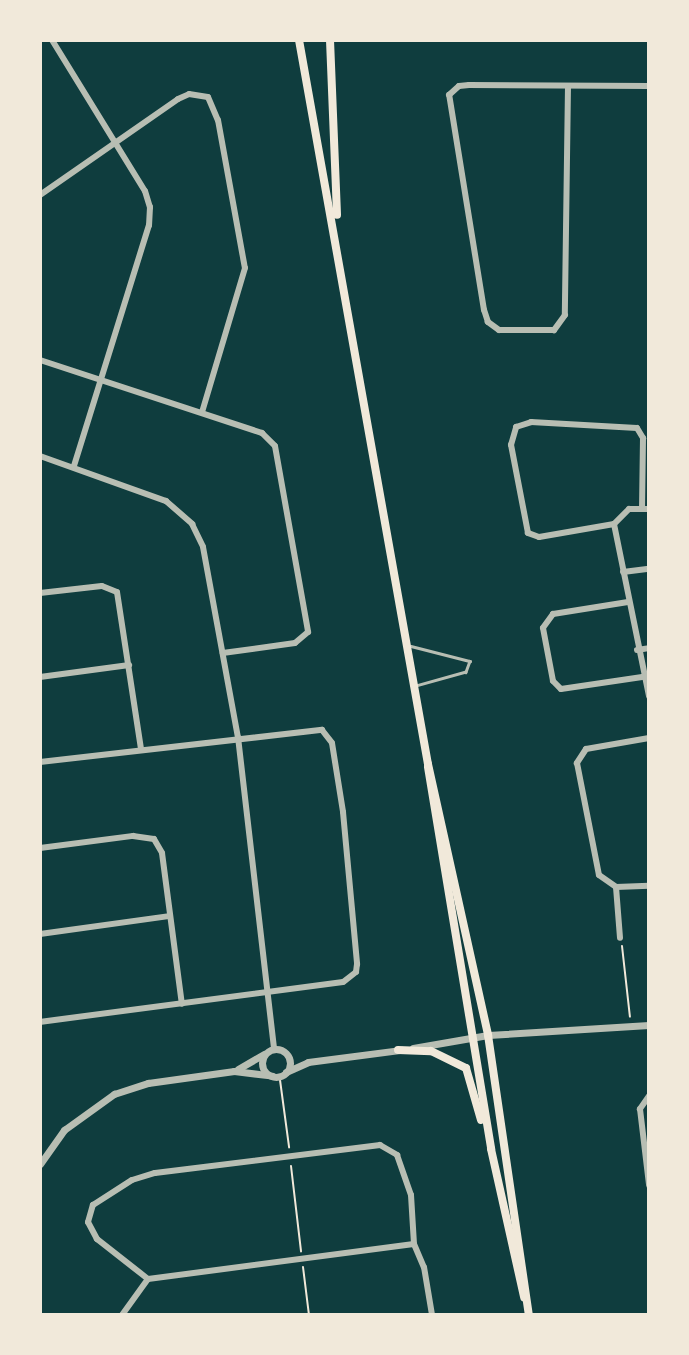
<!DOCTYPE html>
<style>
body{margin:0}
#map{position:relative;width:689px;height:1355px;overflow:hidden;background:#0f3d3e;font-family:Rubik,sans-serif}
div>[style]{position:absolute}
[style*='--x']{left:calc(var(--x)*1px);top:calc(var(--y)*1px);width:calc(var(--w)*1px);rotate:calc(var(--a)*1deg)}
.path>*{height:2px;margin:-1px;padding:0 1px;transform-origin:1px;border-radius:1px;background:#f1e9da}
.service>*{height:2.5px;margin:-1.25px;padding:0 1.25px;transform-origin:1.25px;border-radius:1.25px;background:#b8beb3}
.minor>*{height:6px;margin:-3px;padding:0 3px;transform-origin:3px;border-radius:3px;background:#b8beb3}
.tertiary>*{height:7px;margin:-3.5px;padding:0 3.5px;transform-origin:3.5px;border-radius:3.5px;background:#b8beb3}
.tertiary>.ring{margin:-3.5px;padding:0;box-sizing:content-box;background:none;border:7px solid #b8beb3;border-radius:50%}
.secondary>*{height:8px;margin:-4px;padding:0 4px;transform-origin:4px;border-radius:4px;background:#f1e9da}
span{translate:-50% -50%;white-space:nowrap;text-align:center;line-height:1.15;-webkit-text-stroke:6px #f1e9da;paint-order:stroke}
.frame{position:absolute;inset:0;border:42px solid #f1e9da;pointer-events:none}
</style>
<div id="map">
<div class="path">
<i style="--x:622;--y:946;--w:71;--a:83.6"></i>
<i style="--x:280;--y:1080;--w:68;--a:82.3"></i>
<i style="--x:291;--y:1166;--w:86;--a:83.3"></i>
<i style="--x:303;--y:1267;--w:48;--a:82.9"></i>
</div>
<div class="service">
<i style="--x:411;--y:646;--w:61;--a:14.3"></i>
<i style="--x:470;--y:661;--w:12;--a:110"></i>
<i style="--x:466;--y:672;--w:52;--a:164.4"></i>
</div>
<div class="minor">
<i style="--x:52;--y:40;--w:177;--a:58.4"></i>
<i style="--x:145;--y:191;--w:17;--a:73"></i>
<i style="--x:150;--y:207;--w:18;--a:93"></i>
<i style="--x:149;--y:225;--w:252;--a:107.3"></i>
<i style="--x:568;--y:86;--w:229;--a:90.8"></i>
<i style="--x:565;--y:315;--w:19;--a:126"></i>
<i style="--x:554;--y:330;--w:55;--a:180"></i>
<i style="--x:499;--y:330;--w:14;--a:-144"></i>
<i style="--x:488;--y:322;--w:13;--a:-108"></i>
<i style="--x:484;--y:310;--w:218;--a:-99.2"></i>
<i style="--x:449;--y:95;--w:13;--a:-42"></i>
<i style="--x:459;--y:86;--w:10;--a:-6"></i>
<i style="--x:469;--y:85;--w:180;--a:0.3"></i>
<i style="--x:40;--y:195;--w:168;--a:-34.8"></i>
<i style="--x:178;--y:99;--w:12;--a:-24"></i>
<i style="--x:189;--y:94;--w:19;--a:9"></i>
<i style="--x:208;--y:97;--w:25;--a:67"></i>
<i style="--x:218;--y:120;--w:150;--a:79.7"></i>
<i style="--x:245;--y:268;--w:150;--a:106.6"></i>
<i style="--x:40;--y:360;--w:234;--a:18.2"></i>
<i style="--x:262;--y:433;--w:18;--a:45"></i>
<i style="--x:275;--y:446;--w:189;--a:79.9"></i>
<i style="--x:308;--y:632;--w:17;--a:140"></i>
<i style="--x:295;--y:643;--w:73;--a:172.1"></i>
<i style="--x:40;--y:456;--w:134;--a:19.7"></i>
<i style="--x:166;--y:501;--w:35;--a:41"></i>
<i style="--x:192;--y:524;--w:25;--a:64"></i>
<i style="--x:203;--y:547;--w:193;--a:79.6"></i>
<i style="--x:238;--y:737;--w:314;--a:83.4"></i>
<i style="--x:649;--y:509;--w:20;--a:180"></i>
<i style="--x:629;--y:509;--w:21;--a:135"></i>
<i style="--x:614;--y:524;--w:176;--a:78.5"></i>
<i style="--x:614;--y:524;--w:76;--a:170.2"></i>
<i style="--x:539;--y:537;--w:12;--a:-160"></i>
<i style="--x:528;--y:533;--w:90;--a:-100.9"></i>
<i style="--x:511;--y:445;--w:19;--a:-74"></i>
<i style="--x:516;--y:427;--w:16;--a:-18"></i>
<i style="--x:531;--y:422;--w:106;--a:3.2"></i>
<i style="--x:637;--y:428;--w:12;--a:59"></i>
<i style="--x:643;--y:438;--w:71;--a:90.8"></i>
<i style="--x:623;--y:572;--w:26;--a:-7"></i>
<i style="--x:40;--y:593;--w:62;--a:-6.4"></i>
<i style="--x:102;--y:586;--w:16;--a:22"></i>
<i style="--x:117;--y:592;--w:158;--a:81.3"></i>
<i style="--x:628;--y:602;--w:76;--a:170.9"></i>
<i style="--x:553;--y:614;--w:17;--a:126"></i>
<i style="--x:543;--y:628;--w:54;--a:79.3"></i>
<i style="--x:553;--y:681;--w:11;--a:45"></i>
<i style="--x:561;--y:689;--w:82;--a:-8.4"></i>
<i style="--x:637;--y:650;--w:12;--a:-9"></i>
<i style="--x:40;--y:677;--w:90;--a:-7.7"></i>
<i style="--x:649;--y:738;--w:64;--a:170.1"></i>
<i style="--x:586;--y:749;--w:17;--a:123"></i>
<i style="--x:577;--y:763;--w:114;--a:78.9"></i>
<i style="--x:599;--y:875;--w:21;--a:35"></i>
<i style="--x:616;--y:887;--w:33;--a:-2"></i>
<i style="--x:40;--y:762;--w:284;--a:-6.5"></i>
<i style="--x:322;--y:730;--w:16;--a:52"></i>
<i style="--x:332;--y:743;--w:70;--a:80.9"></i>
<i style="--x:343;--y:812;--w:153;--a:84.7"></i>
<i style="--x:357;--y:964;--w:8;--a:97"></i>
<i style="--x:356;--y:972;--w:16;--a:142"></i>
<i style="--x:343;--y:982;--w:306;--a:172.5"></i>
<i style="--x:40;--y:848;--w:94;--a:-7.4"></i>
<i style="--x:133;--y:836;--w:21;--a:8"></i>
<i style="--x:154;--y:839;--w:16;--a:60"></i>
<i style="--x:162;--y:853;--w:152;--a:82.5"></i>
<i style="--x:616;--y:887;--w:51;--a:85.5"></i>
<i style="--x:40;--y:934;--w:130;--a:-7.9"></i>
<i style="--x:649;--y:1096;--w:16;--a:125"></i>
<i style="--x:640;--y:1109;--w:77;--a:83.2"></i>
<i style="--x:148;--y:1279;--w:65;--a:-141.9"></i>
<i style="--x:97;--y:1239;--w:19;--a:-118"></i>
<i style="--x:88;--y:1222;--w:18;--a:-74"></i>
<i style="--x:93;--y:1205;--w:46;--a:-32.7"></i>
<i style="--x:132;--y:1180;--w:24;--a:-17"></i>
<i style="--x:155;--y:1173;--w:227;--a:-7.1"></i>
<i style="--x:380;--y:1145;--w:20;--a:30"></i>
<i style="--x:397;--y:1155;--w:42;--a:70.7"></i>
<i style="--x:411;--y:1195;--w:49;--a:86.5"></i>
<i style="--x:414;--y:1244;--w:25;--a:67"></i>
<i style="--x:424;--y:1267;--w:49;--a:80.5"></i>
<i style="--x:122;--y:1315;--w:44;--a:-54.2"></i>
<i style="--x:148;--y:1279;--w:268;--a:-7.5"></i>
</div>
<div class="tertiary">
<i style="--x:413;--y:1048;--w:76;--a:-9.8"></i>
<i style="--x:488;--y:1035;--w:161;--a:-3.6"></i>
<i class="ring" style="left:262px;top:1049px;width:21px;height:21px"></i>
<i style="--x:238;--y:1069;--w:30;--a:-30"></i>
<i style="--x:286;--y:1072;--w:24;--a:-24"></i>
<i style="--x:308;--y:1062;--w:94;--a:-7.4"></i>
<i style="--x:40;--y:1164;--w:42;--a:-54.8"></i>
<i style="--x:64;--y:1130;--w:62;--a:-35.8"></i>
<i style="--x:114;--y:1094;--w:36;--a:-18"></i>
<i style="--x:148;--y:1083;--w:87;--a:-7.9"></i>
<i style="--x:234;--y:1071;--w:38;--a:7"></i>
</div>
<div class="secondary">
<i style="--x:299;--y:40;--w:735;--a:79.9"></i>
<i style="--x:428;--y:764;--w:278;--a:77.5"></i>
<i style="--x:488;--y:1035;--w:283;--a:81.7"></i>
<i style="--x:330;--y:40;--w:175;--a:87.7"></i>
<i style="--x:428;--y:767;--w:387;--a:80.6"></i>
<i style="--x:491;--y:1149;--w:152;--a:77.4"></i>
<i style="--x:398;--y:1050;--w:33;--a:2"></i>
<i style="--x:431;--y:1051;--w:39;--a:26"></i>
<i style="--x:466;--y:1068;--w:54;--a:73.9"></i>
</div>
<div class="frame"></div>
</div>
